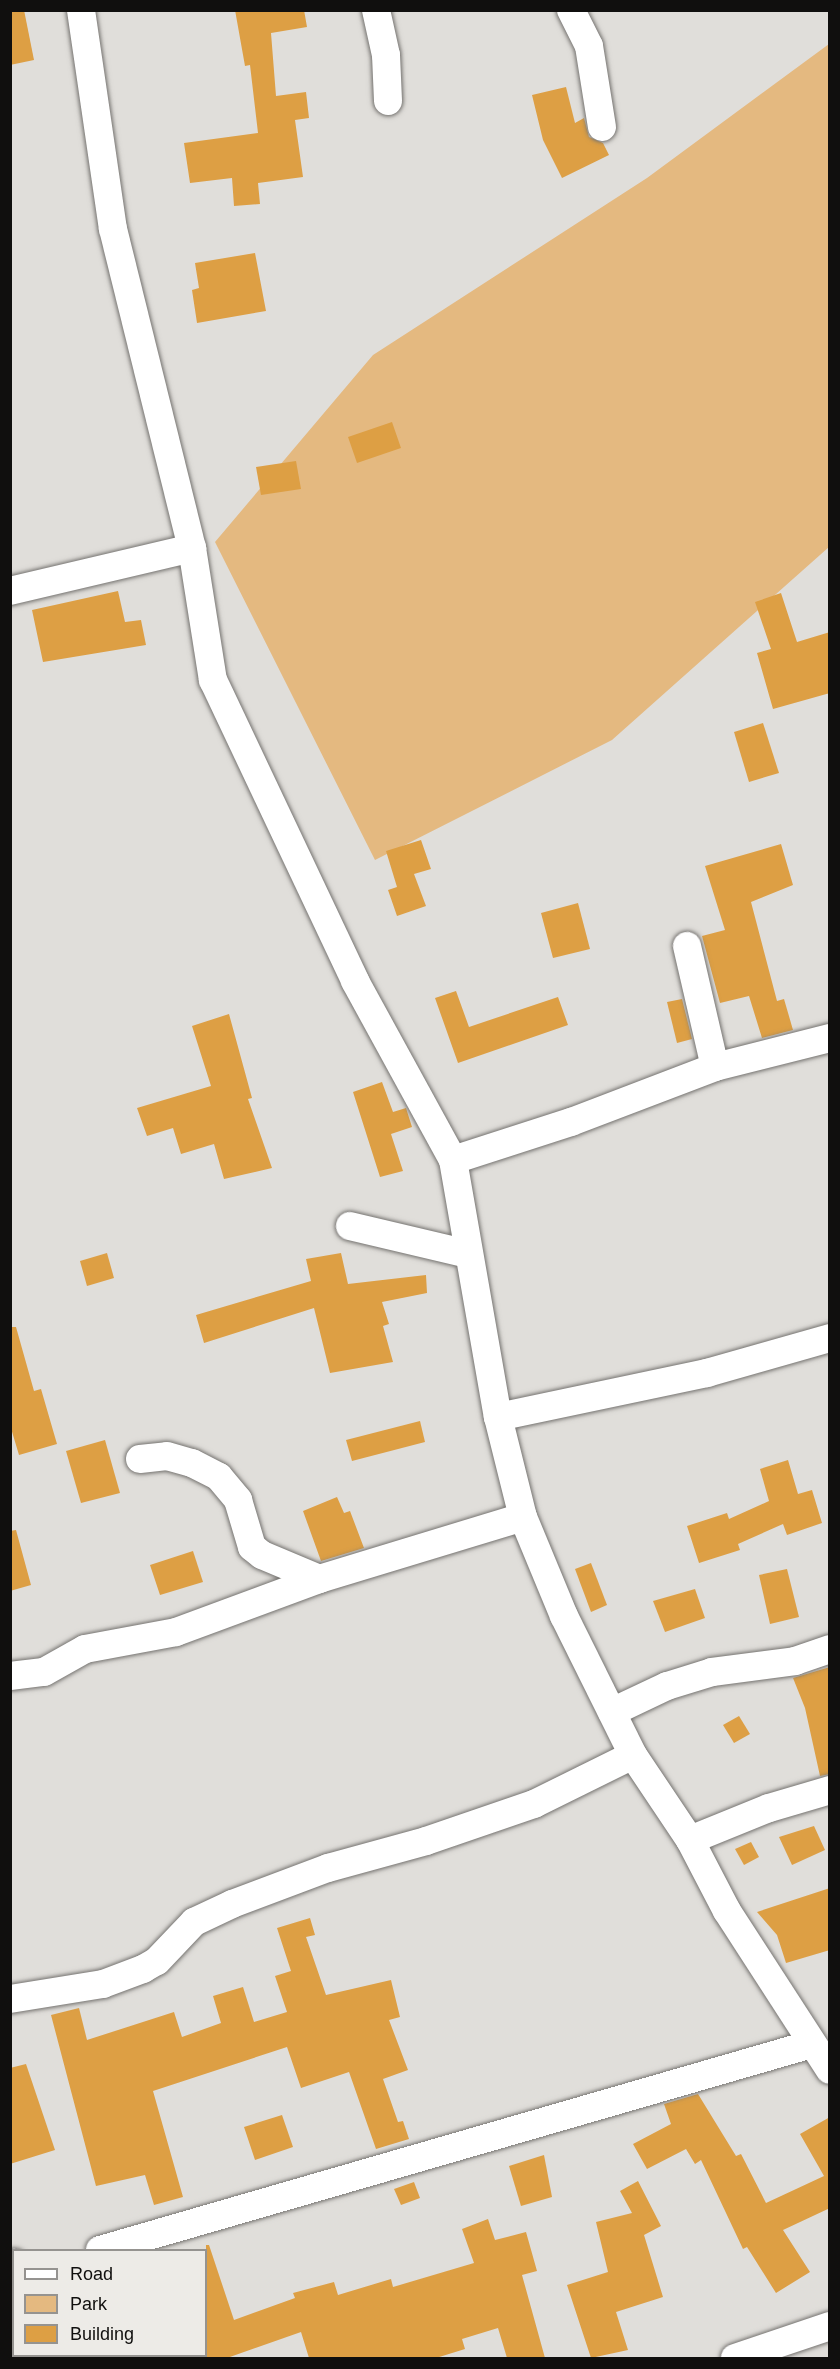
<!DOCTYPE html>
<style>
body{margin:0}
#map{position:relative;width:840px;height:2369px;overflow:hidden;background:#e0deda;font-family:Helvetica,sans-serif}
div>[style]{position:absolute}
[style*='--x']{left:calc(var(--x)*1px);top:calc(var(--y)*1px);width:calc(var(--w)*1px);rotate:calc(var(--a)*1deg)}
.green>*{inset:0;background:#e4b980}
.building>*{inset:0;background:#dd9f44}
.roads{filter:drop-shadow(0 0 2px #757370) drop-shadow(0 0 2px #757370)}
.minor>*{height:28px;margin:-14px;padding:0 14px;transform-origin:14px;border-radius:14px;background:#fff}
span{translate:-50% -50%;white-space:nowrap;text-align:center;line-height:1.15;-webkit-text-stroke:4.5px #edebe7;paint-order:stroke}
.frame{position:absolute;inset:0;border:12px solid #100f0e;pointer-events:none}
.legend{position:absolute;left:12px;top:2249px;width:195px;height:108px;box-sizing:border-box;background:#edebe7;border:2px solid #959390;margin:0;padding:8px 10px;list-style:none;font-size:18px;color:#100f0e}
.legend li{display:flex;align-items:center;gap:12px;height:30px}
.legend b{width:30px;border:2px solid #959390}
</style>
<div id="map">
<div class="green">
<i style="clip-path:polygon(829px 44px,829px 547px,612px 740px,375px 860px,215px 542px,373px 355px,647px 178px)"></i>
</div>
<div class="building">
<i style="clip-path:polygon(10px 10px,24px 10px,34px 60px,10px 65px)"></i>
<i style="clip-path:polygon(235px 10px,304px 10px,307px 27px,271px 33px,276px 96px,306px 92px,309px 118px,295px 120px,303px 177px,258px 183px,260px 204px,234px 206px,232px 178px,190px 183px,184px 143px,258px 133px,250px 65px,245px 66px)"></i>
<i style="clip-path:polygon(566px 87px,575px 123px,584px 118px,589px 137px,603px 143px,609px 155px,562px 178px,543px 140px,532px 95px)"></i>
<i style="clip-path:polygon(255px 253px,266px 311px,197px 323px,192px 290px,199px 288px,195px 263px)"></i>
<i style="clip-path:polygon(392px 422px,401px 448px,357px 463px,348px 437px)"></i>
<i style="clip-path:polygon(296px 461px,301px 489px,261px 495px,256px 467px)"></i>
<i style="clip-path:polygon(118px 591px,125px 622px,141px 620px,146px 645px,43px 662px,32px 610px)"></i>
<i style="clip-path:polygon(781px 593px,797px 642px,830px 632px,830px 693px,773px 709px,757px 653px,771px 649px,755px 602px)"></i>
<i style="clip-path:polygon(763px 723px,779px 773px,749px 782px,734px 732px)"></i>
<i style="clip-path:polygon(421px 840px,431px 869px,414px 874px,426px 906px,397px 916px,388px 890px,397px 887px,386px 851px)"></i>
<i style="clip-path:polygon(781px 844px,793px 885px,751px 902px,777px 1001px,784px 999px,793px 1030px,762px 1038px,749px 996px,720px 1003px,702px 936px,725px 930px,705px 866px)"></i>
<i style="clip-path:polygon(578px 903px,590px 949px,553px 958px,541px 913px)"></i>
<i style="clip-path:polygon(456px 991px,469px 1027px,558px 997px,568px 1025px,458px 1063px,435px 998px)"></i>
<i style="clip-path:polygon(682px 999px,692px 1039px,677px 1043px,667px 1002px)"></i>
<i style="clip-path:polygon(229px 1014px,252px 1098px,248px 1099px,272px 1168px,224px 1179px,214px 1144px,181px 1154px,173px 1128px,147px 1136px,137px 1108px,211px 1086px,192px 1026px)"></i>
<i style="clip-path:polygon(382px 1082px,393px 1112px,406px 1108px,412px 1127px,391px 1134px,403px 1171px,380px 1177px,353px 1092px)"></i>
<i style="clip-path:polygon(107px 1253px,114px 1278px,87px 1286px,80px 1261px)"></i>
<i style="clip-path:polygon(341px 1253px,348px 1284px,426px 1275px,427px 1293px,382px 1302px,389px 1324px,383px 1326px,393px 1362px,330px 1373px,314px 1308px,204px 1343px,196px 1315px,311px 1281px,306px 1259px)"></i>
<i style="clip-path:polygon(10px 1327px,16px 1327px,34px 1391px,41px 1389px,57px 1444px,19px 1455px,10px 1425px)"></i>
<i style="clip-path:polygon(420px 1421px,425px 1442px,352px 1461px,346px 1440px)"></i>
<i style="clip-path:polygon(105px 1440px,120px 1493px,81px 1503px,66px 1451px)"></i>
<i style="clip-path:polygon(788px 1460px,798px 1494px,812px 1490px,822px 1523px,787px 1535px,783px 1524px,738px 1544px,740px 1550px,699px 1563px,687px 1526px,727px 1513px,729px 1519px,769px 1501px,760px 1469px)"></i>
<i style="clip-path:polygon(337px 1497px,344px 1513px,350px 1511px,364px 1548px,321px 1561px,303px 1511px)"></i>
<i style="clip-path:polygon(16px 1530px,31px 1585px,10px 1591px,10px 1531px)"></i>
<i style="clip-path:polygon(193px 1551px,203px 1582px,160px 1595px,150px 1565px)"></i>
<i style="clip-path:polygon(591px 1563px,607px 1605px,591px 1612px,575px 1569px)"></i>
<i style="clip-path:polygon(787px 1569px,799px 1617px,770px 1624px,759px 1575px)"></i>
<i style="clip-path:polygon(695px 1589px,705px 1618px,665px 1632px,653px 1601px)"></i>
<i style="clip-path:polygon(830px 1667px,830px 1774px,820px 1776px,805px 1708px,793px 1678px)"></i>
<i style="clip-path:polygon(739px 1716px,750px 1734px,734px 1743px,723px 1725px)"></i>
<i style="clip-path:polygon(814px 1826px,825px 1850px,792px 1865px,779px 1837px)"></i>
<i style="clip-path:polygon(751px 1842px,759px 1857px,744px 1865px,735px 1849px)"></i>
<i style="clip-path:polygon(830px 1888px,830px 1950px,786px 1963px,777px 1935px,757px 1912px)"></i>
<i style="clip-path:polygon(310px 1918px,315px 1935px,306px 1937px,326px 1995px,391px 1980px,400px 2017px,389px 2020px,408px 2070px,383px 2079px,398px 2122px,403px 2121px,409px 2139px,376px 2149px,349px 2072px,301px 2088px,287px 2047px,153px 2091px,183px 2197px,154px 2205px,145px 2175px,96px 2186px,51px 2015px,79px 2008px,87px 2040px,174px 2012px,182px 2037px,221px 2023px,213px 1996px,243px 1987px,254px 2022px,287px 2012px,275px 1976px,291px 1971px,277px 1928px)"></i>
<i style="clip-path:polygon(26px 2064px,55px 2150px,10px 2164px,10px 2068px)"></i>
<i style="clip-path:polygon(698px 2094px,736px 2156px,741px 2154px,766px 2203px,824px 2176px,800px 2134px,830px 2117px,830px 2208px,783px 2230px,810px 2272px,776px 2293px,747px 2247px,743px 2249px,701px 2160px,695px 2164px,686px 2149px,647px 2169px,633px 2144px,671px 2124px,664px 2104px)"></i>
<i style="clip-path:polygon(282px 2115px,293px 2147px,255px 2160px,244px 2127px)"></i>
<i style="clip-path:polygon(544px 2155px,552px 2197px,521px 2206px,509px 2166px)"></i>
<i style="clip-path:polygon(638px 2181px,661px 2226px,644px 2235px,663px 2297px,616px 2312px,628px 2350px,591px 2358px,567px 2285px,608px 2272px,596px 2222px,632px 2213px,620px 2191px)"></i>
<i style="clip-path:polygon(414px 2182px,420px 2198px,401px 2205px,394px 2189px)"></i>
<i style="clip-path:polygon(488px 2219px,495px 2240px,526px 2232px,537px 2271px,522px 2275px,545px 2358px,507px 2358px,498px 2328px,462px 2339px,465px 2349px,436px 2358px,309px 2358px,301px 2332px,227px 2358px,206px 2358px,206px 2245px,209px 2245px,234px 2320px,295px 2298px,293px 2293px,334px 2282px,338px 2295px,391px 2279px,393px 2287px,474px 2263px,462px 2229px)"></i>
</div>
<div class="roads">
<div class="minor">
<i style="--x:81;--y:10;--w:221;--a:81.7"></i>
<i style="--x:113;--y:229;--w:329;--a:76.1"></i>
<i style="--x:192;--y:548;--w:134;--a:81"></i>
<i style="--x:213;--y:680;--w:333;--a:64.7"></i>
<i style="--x:355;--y:981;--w:204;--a:61.3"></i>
<i style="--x:453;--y:1160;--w:261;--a:80.1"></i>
<i style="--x:498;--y:1417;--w:103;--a:76"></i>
<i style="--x:523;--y:1517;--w:107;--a:67.5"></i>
<i style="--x:564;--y:1616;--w:155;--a:63.6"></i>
<i style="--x:633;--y:1755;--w:102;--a:56.2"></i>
<i style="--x:690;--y:1840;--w:80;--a:62.5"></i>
<i style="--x:727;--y:1911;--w:189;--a:57.1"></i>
<i style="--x:376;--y:10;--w:46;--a:77.5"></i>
<i style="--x:386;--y:55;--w:46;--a:87.5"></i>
<i style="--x:571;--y:10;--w:40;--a:63.4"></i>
<i style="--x:589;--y:46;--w:82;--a:80.9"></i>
<i style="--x:10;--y:591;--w:187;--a:-13.3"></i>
<i style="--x:687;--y:946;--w:124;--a:77"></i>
<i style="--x:453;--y:1160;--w:124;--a:-17.9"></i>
<i style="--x:571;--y:1122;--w:154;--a:-20.9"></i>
<i style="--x:715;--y:1067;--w:119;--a:-14.2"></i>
<i style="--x:350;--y:1226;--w:121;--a:13.3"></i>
<i style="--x:498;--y:1417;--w:214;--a:-11.9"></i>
<i style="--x:707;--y:1373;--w:128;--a:-15.9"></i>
<i style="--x:140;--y:1459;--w:27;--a:-6"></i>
<i style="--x:167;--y:1456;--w:26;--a:16"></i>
<i style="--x:192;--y:1463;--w:30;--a:27"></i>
<i style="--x:219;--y:1477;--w:30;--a:50"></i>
<i style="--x:238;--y:1500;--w:49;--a:73.4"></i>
<i style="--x:252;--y:1547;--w:13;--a:39"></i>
<i style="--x:262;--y:1555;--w:62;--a:22.8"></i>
<i style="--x:10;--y:1676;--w:34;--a:-7"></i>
<i style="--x:44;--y:1672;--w:47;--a:-29.3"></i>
<i style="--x:85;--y:1649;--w:93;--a:-10.6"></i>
<i style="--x:176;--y:1632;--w:153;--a:-20.3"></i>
<i style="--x:319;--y:1579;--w:213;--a:-16.9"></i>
<i style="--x:612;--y:1712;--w:61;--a:-25.3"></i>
<i style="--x:667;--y:1686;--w:47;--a:-17.3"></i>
<i style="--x:712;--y:1672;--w:84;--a:-7.5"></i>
<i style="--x:795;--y:1661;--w:37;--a:-19"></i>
<i style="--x:690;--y:1840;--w:85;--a:-22.1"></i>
<i style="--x:769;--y:1808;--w:64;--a:-16.4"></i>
<i style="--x:10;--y:1999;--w:94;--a:-9.2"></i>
<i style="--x:103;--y:1984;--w:43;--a:-20.6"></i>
<i style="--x:143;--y:1969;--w:16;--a:-30"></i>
<i style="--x:157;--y:1961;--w:54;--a:-46.5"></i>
<i style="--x:194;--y:1922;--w:42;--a:-25.3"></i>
<i style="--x:232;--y:1904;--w:103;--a:-20.6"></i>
<i style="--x:328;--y:1868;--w:102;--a:-15.4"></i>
<i style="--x:426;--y:1841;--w:114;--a:-18.9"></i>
<i style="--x:534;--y:1804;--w:110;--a:-26.3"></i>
<i style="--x:100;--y:2250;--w:741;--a:-16.14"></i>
<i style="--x:10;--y:2264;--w:4;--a:-14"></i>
<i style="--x:161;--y:2356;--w:2;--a:63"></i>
<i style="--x:735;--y:2358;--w:100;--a:-18.6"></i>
</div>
</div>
<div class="frame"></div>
<ul class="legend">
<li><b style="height:8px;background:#fff"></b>Road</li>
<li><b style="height:16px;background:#e4b980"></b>Park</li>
<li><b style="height:16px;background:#dd9f44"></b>Building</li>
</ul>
</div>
